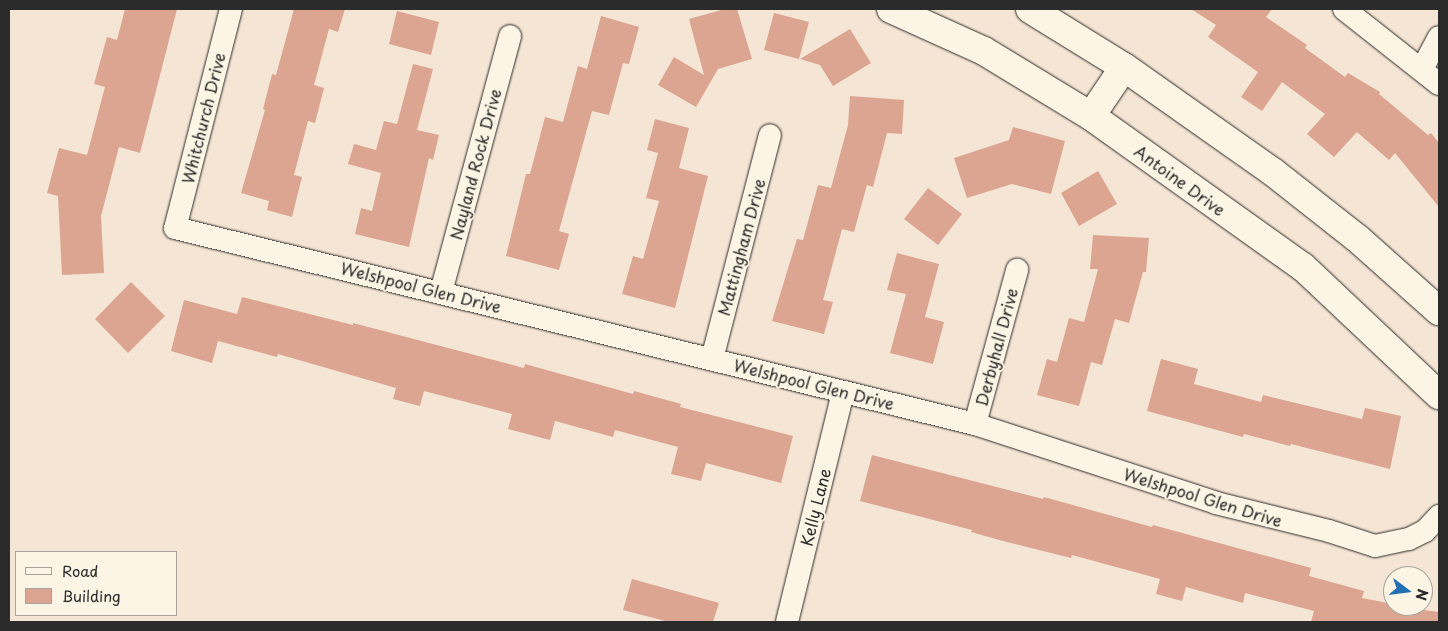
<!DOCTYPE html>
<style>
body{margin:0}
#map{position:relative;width:1448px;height:631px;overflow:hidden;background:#f5e5d4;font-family:"Playpen Sans",sans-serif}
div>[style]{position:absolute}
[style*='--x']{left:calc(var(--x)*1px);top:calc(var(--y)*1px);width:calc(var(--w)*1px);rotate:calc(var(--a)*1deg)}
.building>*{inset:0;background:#dba591}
.roads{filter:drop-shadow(0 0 1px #2b2b2b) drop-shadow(0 0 1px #2b2b2b)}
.street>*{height:22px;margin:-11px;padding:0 11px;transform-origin:11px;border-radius:11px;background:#fcf5e5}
.secondary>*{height:28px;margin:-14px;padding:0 14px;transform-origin:14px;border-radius:14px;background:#fcf5e5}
span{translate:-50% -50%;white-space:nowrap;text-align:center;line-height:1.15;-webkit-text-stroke:4px #fcf5e5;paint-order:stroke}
.street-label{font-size:16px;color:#2b2b2b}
.frame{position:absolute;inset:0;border:10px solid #2b2b2b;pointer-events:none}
.legend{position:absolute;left:15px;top:551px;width:162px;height:65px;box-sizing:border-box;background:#fcf5e5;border:1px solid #a8a49b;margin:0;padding:6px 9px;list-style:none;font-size:15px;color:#2b2b2b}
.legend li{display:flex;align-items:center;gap:10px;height:25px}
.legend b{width:25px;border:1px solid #a8a49b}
.north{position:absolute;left:1383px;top:566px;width:50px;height:50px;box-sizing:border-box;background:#fcf5e5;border:1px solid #a8a49b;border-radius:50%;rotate:105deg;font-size:14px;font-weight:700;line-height:20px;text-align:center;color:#2b2b2b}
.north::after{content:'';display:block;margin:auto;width:18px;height:22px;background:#1f6fb2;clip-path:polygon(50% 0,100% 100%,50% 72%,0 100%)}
</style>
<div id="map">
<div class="building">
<i style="clip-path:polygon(125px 9px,177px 9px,140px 153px,119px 147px,101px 216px,104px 273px,62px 275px,58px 196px,47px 193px,59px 148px,87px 155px,105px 87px,94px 84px,107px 37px,117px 40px)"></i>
<i style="clip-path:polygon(294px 9px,345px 9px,338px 32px,329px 29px,314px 85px,324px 88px,315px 123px,308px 121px,294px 175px,302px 177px,292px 217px,267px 210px,269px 201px,241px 193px,265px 110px,263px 109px,272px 74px,276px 75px)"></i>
<i style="clip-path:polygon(725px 9px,737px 9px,752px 59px,718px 69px,696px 107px,658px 85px,674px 57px,704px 75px,689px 19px)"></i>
<i style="clip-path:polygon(1191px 9px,1272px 9px,1266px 17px,1307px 45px,1305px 48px,1345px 77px,1348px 73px,1380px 92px,1379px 94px,1428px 135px,1431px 133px,1439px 143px,1439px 207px,1395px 153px,1389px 160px,1357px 132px,1334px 157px,1307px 134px,1325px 114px,1282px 82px,1262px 111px,1241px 97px,1258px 72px,1208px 37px,1216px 25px)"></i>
<i style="clip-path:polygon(397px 11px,439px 22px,431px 55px,389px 44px)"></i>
<i style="clip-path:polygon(774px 13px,809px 22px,799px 59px,764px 50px)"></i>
<i style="clip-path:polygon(601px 16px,639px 27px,629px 64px,623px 63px,609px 115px,592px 111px,559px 231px,569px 234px,559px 270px,506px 256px,526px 174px,530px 174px,545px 117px,563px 122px,578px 66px,587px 69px)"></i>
<i style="clip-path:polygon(850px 29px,871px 63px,833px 86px,820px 65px,800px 59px)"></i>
<i style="clip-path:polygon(413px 64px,433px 69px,417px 130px,439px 135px,433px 160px,429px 158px,409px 247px,355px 234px,361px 208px,372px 211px,381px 173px,348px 164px,354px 144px,376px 150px,384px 121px,397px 124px)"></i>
<i style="clip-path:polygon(850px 96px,904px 100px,902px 134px,887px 133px,873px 187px,867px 185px,854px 232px,842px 229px,823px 300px,833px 302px,824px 334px,772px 321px,797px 239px,803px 240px,818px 185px,831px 188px,848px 125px)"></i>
<i style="clip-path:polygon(655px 119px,689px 128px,679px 168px,708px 176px,675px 308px,622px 294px,633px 256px,643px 259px,659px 201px,646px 198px,658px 153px,647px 150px)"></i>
<i style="clip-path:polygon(1013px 127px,1065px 141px,1051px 194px,1012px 184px,967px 198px,954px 158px,1009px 140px)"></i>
<i style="clip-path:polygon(1098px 171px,1117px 204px,1079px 226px,1061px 193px)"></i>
<i style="clip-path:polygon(928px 188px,962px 214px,938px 245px,904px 219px)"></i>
<i style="clip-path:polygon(1093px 235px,1149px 238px,1146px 272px,1143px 272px,1129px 323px,1115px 319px,1102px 365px,1091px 362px,1079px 406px,1037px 395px,1047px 359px,1057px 362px,1069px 318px,1084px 322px,1098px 269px,1090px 269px)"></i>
<i style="clip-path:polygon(897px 253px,939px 264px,925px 317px,944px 322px,933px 364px,890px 353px,906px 294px,887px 290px)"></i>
<i style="clip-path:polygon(131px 282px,165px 316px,128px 353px,95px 319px)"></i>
<i style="clip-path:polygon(242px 297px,353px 325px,353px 323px,524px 368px,525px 364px,633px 394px,634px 391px,681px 404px,680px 407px,793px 436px,781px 483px,706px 463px,701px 481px,671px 474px,678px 447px,615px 430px,613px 437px,555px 421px,550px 440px,508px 429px,512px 414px,424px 391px,420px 406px,393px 399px,396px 388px,278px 354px,277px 357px,218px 341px,212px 363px,171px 351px,184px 300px,237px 314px)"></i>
<i style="clip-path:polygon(1161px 359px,1198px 369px,1194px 384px,1261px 402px,1263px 395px,1362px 419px,1365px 408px,1401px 416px,1390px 469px,1291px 444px,1290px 446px,1244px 434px,1243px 437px,1147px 411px)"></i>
<i style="clip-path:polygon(872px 455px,1043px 499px,1044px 497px,1152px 527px,1153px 525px,1311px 568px,1309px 576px,1364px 591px,1362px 598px,1393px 604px,1393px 606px,1439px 612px,1439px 622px,1311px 622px,1314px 611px,1245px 593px,1243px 603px,1186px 587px,1182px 601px,1156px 594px,1160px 579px,1072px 555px,1071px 558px,1003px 541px,971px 532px,972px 530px,860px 501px)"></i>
<i style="clip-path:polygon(632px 579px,719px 603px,713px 622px,669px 622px,623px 610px)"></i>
</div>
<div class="roads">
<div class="street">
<i style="--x:231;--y:9;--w:226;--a:104.3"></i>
<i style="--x:175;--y:228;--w:824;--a:13.77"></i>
<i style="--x:975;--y:424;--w:254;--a:18.1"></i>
<i style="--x:1216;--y:503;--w:116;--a:13.9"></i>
<i style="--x:1329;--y:531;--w:48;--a:18.1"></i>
<i style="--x:1375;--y:546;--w:35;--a:-12"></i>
<i style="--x:1409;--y:539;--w:18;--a:-27"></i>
<i style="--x:1425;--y:531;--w:21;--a:-47"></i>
<i style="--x:1344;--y:9;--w:121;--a:38.3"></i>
<i style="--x:1422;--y:69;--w:36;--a:-62"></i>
<i style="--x:441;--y:292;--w:265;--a:-74.9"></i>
<i style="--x:712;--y:359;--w:231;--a:-75.5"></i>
<i style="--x:975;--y:424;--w:160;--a:-74.7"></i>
<i style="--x:787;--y:622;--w:236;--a:-76.3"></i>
</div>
<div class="secondary">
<i style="--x:891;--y:9;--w:102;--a:24.3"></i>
<i style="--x:984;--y:51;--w:125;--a:31.3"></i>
<i style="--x:1091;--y:116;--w:260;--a:35.5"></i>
<i style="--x:1303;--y:267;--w:187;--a:43.3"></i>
<i style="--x:1030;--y:9;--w:110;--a:31.7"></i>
<i style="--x:1124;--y:67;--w:182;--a:35.2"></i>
<i style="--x:1273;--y:172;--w:107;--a:38.2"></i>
<i style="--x:1357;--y:238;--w:110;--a:41.7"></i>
<i style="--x:1091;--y:116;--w:59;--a:-56"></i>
</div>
</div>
<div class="street-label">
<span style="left:203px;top:118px;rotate:-76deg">Whitchurch Drive</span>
<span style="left:475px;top:164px;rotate:-75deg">Nayland Rock Drive</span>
<span style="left:1180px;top:180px;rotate:36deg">Antoine Drive</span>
<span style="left:741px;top:247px;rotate:-75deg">Mattingham Drive</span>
<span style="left:421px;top:287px;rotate:14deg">Welshpool Glen Drive</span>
<span style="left:996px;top:347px;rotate:-75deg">Derbyhall Drive</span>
<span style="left:814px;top:384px;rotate:14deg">Welshpool Glen Drive</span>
<span style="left:1203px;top:497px;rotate:17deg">Welshpool Glen Drive</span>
<span style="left:815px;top:507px;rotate:-76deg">Kelly Lane</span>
</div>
<div class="frame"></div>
<ul class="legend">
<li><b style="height:6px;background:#fcf5e5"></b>Road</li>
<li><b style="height:14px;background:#dba591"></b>Building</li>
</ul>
<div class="north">N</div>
</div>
